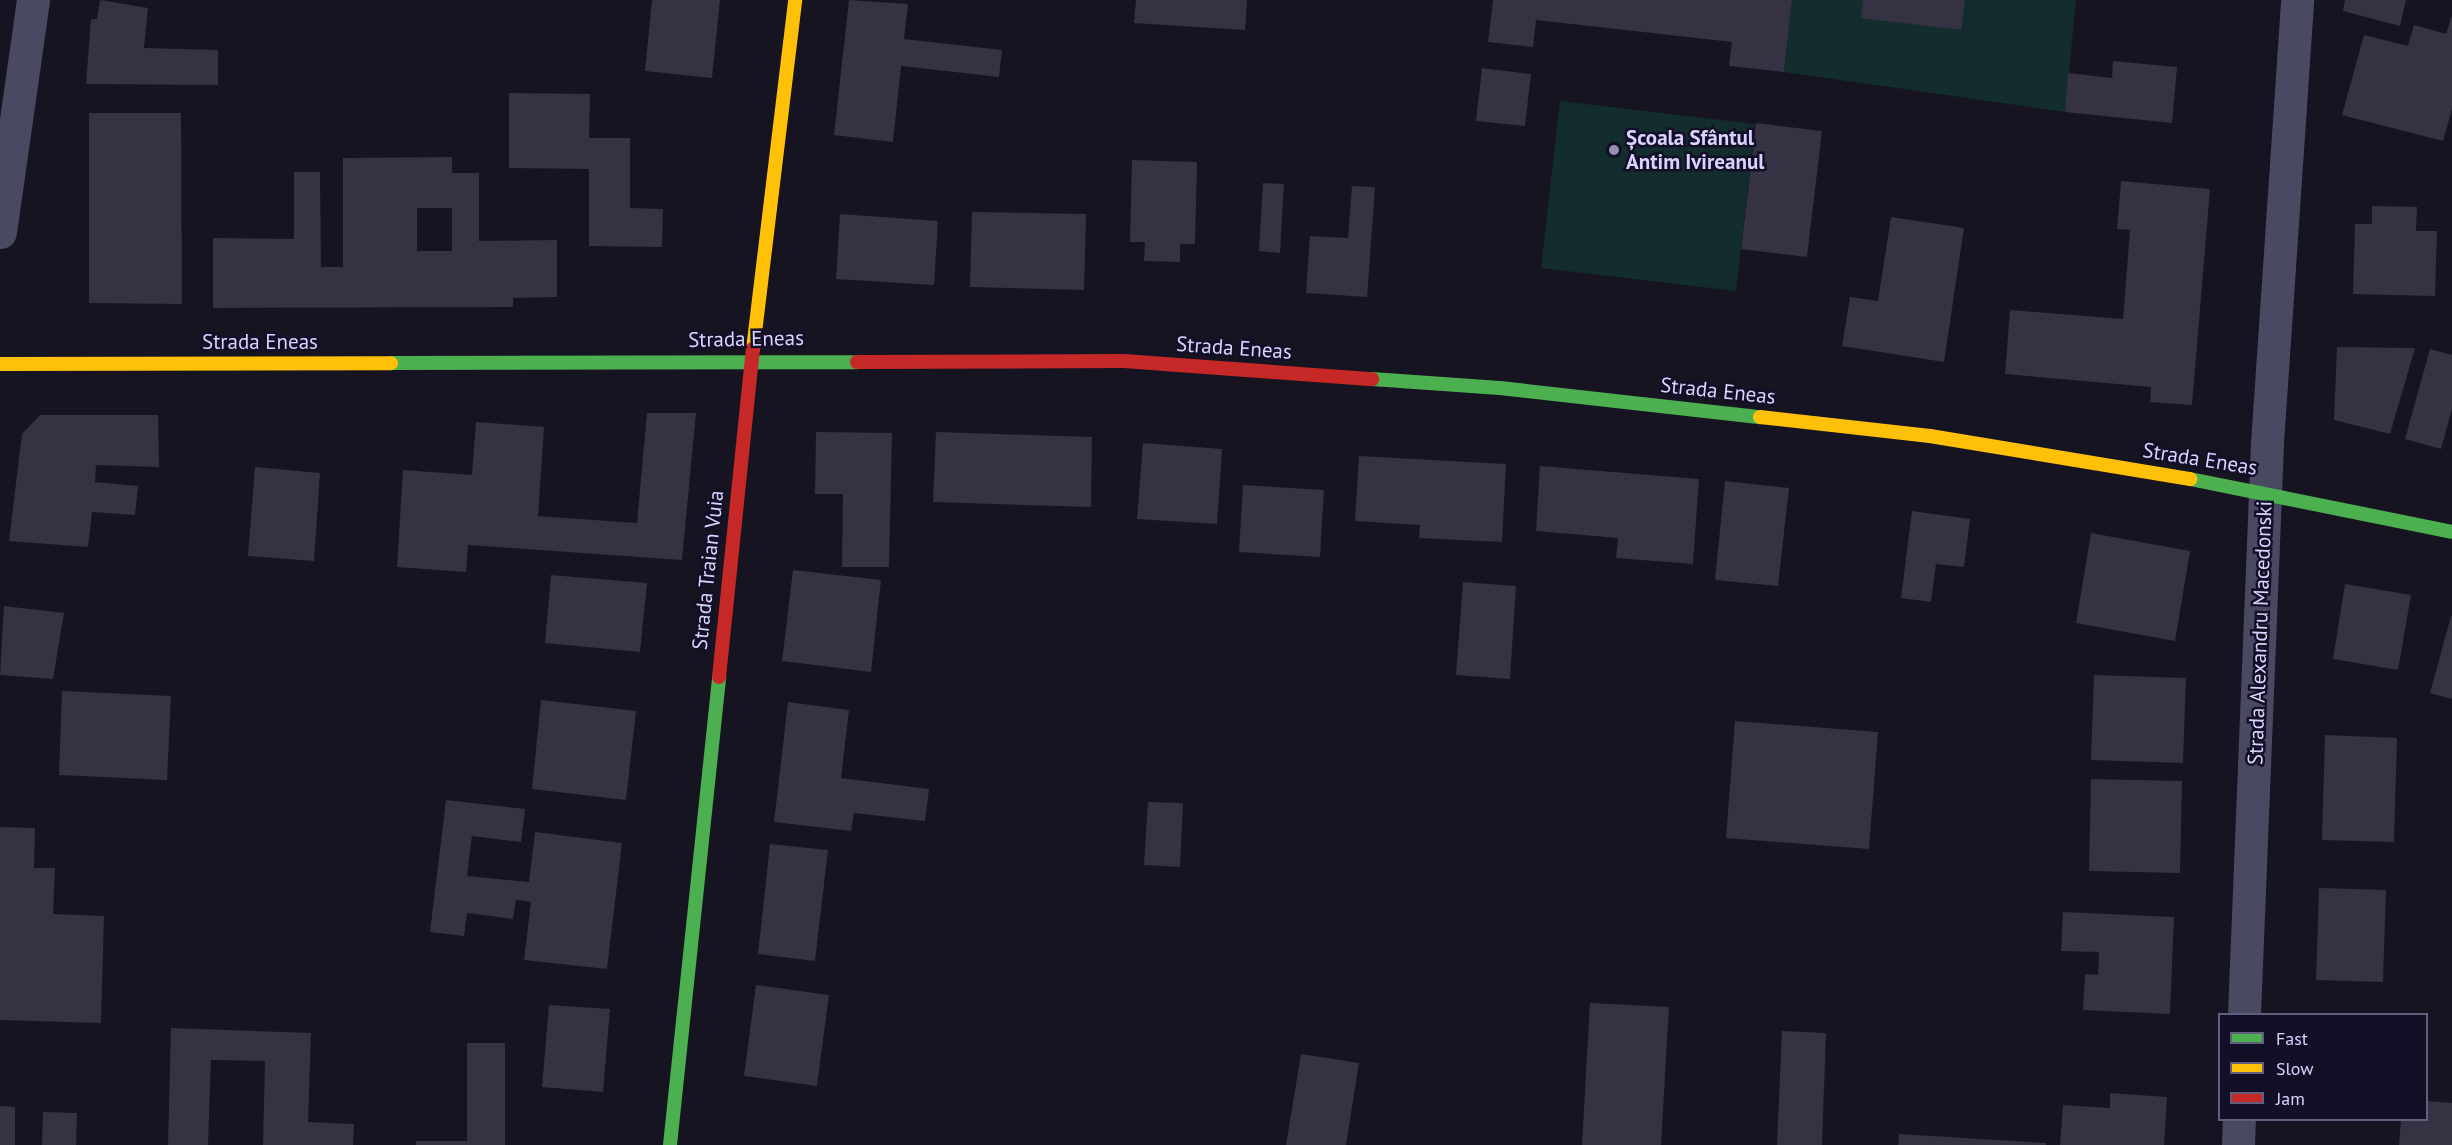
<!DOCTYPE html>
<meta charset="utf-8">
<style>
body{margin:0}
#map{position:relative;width:2452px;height:1145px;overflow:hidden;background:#161421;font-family:"PT Sans",sans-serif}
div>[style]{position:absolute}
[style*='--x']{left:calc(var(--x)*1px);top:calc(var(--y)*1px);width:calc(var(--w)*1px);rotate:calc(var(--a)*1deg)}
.green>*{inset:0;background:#132c2d}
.building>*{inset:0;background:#343243}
.street>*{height:33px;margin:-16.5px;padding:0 16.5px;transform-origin:16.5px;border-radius:16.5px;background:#4a4962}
.fast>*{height:14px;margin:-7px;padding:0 7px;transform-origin:7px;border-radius:7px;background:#4caf50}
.slow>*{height:14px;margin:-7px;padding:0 7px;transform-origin:7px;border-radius:7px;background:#ffc107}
.jam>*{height:14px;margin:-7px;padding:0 7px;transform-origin:7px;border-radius:7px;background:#c62828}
.dots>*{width:16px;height:16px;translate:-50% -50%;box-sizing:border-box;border:3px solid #130f26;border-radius:50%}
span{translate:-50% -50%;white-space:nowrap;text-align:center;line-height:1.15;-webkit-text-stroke:5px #130f26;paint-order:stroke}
.poi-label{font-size:21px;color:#d9d4ff;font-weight:700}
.left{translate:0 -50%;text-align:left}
.street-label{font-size:21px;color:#d9d4ff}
.legend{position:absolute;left:2218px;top:1013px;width:210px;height:108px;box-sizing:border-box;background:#130f26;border:2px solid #625e7d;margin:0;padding:8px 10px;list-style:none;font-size:18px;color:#d9d4ff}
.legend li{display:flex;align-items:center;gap:12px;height:30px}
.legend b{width:30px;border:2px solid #625e7d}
</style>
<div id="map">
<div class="green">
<i style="clip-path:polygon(1792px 0,2076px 0,2065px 112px,1784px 72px)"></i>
<i style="clip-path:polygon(1560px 101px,1755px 124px,1736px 291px,1541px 268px)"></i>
</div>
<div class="building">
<i style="clip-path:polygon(100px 0,148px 8px,144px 48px,218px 50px,218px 85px,86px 84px,91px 19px,97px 19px)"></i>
<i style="clip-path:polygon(652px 0,720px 0,712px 78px,645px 71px)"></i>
<i style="clip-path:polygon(849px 0,908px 4px,904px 39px,1002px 50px,999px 77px,901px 66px,893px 142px,834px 135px)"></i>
<i style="clip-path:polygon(1136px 0,1247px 0,1245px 30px,1134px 23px)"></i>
<i style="clip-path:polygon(1493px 0,1792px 0,1784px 72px,1729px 66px,1732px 42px,1536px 20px,1533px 47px,1488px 42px)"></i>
<i style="clip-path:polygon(1863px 0,1965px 0,1961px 30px,1861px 18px)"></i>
<i style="clip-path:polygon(2345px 0,2406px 0,2400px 26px,2343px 11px)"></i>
<i style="clip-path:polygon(2452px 15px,2452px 109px,2443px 141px,2342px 115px,2364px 35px,2408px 46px,2414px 25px,2446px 34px)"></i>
<i style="clip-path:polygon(2113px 61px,2177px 67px,2172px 123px,2065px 112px,2068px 73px,2112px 78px)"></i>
<i style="clip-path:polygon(1482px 68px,1531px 74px,1525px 126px,1476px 121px)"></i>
<i style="clip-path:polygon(509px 93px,590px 94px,589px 138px,630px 138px,630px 208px,663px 209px,662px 247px,589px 246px,589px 169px,509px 168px)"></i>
<i style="clip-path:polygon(89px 113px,181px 113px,182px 304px,89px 303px)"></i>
<i style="clip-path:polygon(1756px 123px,1822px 131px,1807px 257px,1741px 249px)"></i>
<i style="clip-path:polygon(evenodd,452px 157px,452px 173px,479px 173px,479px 241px,557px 240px,557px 297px,513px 298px,513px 307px,213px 308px,213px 238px,294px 239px,294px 172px,320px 172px,321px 267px,343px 267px,343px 158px,452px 157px,417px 208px,452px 208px,452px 251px,417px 251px,417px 208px)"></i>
<i style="clip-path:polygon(1132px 160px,1197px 162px,1195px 244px,1180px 244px,1180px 262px,1144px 261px,1145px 242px,1130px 242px)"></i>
<i style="clip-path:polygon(2121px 181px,2210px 189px,2192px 405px,2150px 402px,2151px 387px,2005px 374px,2010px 310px,2123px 319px,2130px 230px,2117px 229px)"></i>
<i style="clip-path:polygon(1263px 183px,1284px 184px,1280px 253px,1259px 251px)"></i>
<i style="clip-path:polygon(1352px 186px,1375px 187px,1367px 297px,1306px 293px,1310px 236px,1348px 238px)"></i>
<i style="clip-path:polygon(2372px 206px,2417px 207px,2416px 231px,2437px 231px,2435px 296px,2353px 294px,2355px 224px,2372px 224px)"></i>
<i style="clip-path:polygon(972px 212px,1086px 214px,1084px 290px,970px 287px)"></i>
<i style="clip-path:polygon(840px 214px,938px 221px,934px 285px,836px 279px)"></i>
<i style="clip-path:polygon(1891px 217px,1964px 228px,1944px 362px,1842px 346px,1850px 297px,1878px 301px)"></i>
<i style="clip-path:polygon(2337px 347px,2415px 348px,2390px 434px,2334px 420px)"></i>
<i style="clip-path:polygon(2430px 349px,2452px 355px,2452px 409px,2441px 449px,2405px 439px)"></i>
<i style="clip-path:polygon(647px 413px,696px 413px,682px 560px,468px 545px,466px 572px,397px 567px,403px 470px,472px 475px,476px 422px,544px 427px,538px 516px,637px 523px)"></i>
<i style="clip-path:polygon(40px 415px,158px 415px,159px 467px,96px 465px,95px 482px,138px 486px,135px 515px,92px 512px,88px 547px,9px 541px,22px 434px)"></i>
<i style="clip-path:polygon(816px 432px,892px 433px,889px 567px,842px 567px,843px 494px,815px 494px)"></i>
<i style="clip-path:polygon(936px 432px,1092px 437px,1091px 507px,933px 502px)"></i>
<i style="clip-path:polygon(1143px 443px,1222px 449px,1217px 524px,1137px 519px)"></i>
<i style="clip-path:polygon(1359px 456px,1506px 464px,1502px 542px,1419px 538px,1420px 525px,1355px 521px)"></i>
<i style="clip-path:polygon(1540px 466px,1699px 479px,1693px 564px,1616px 558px,1618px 538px,1536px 531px)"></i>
<i style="clip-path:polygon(255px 467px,320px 473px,314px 561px,248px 556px)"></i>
<i style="clip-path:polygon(1725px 481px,1789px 488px,1778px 586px,1715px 580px)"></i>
<i style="clip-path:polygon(1243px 485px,1324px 490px,1320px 557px,1239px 552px)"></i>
<i style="clip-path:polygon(1912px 511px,1970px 519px,1964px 567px,1936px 564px,1931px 602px,1901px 598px)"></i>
<i style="clip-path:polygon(2091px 533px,2190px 551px,2175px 641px,2076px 623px)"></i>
<i style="clip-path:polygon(793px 570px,881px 580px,871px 672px,782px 661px)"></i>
<i style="clip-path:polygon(551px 575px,647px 583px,640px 652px,545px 643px)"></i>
<i style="clip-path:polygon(1463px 582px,1516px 586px,1510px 679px,1456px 675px)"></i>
<i style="clip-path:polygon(2345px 584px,2411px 595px,2398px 670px,2333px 659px)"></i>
<i style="clip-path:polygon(4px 606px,64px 613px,53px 679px,0 675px)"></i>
<i style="clip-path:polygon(2451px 616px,2452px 616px,2452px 699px,2430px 693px)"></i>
<i style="clip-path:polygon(2094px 675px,2186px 678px,2183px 763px,2091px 760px)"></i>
<i style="clip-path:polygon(62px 691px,171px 696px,167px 780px,59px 775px)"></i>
<i style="clip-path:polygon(541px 700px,636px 711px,626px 800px,532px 789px)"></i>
<i style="clip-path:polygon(788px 702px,849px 710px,841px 778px,929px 789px,925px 821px,854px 813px,851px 831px,774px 822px)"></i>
<i style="clip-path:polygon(1735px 721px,1878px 732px,1869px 849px,1726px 838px)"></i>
<i style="clip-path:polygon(2325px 735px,2397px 738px,2394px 842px,2322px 840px)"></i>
<i style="clip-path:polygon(2091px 779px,2182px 781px,2180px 873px,2089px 871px)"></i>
<i style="clip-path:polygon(446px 800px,525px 809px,521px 842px,472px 836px,467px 876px,529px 882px,535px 832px,622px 843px,607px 969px,524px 960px,531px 902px,516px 900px,513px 919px,467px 913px,464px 936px,430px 932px)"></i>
<i style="clip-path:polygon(1148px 802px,1183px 803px,1180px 867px,1144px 865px)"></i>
<i style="clip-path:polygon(0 827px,35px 828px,34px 868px,55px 868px,53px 914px,104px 916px,101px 1023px,0 1020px)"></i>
<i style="clip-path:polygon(770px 844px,828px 850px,815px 961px,758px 954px)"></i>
<i style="clip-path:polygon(2319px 888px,2386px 890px,2383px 982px,2316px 980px)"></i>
<i style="clip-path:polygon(2063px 912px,2174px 917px,2170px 1014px,2083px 1010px,2085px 974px,2098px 975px,2099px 952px,2061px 951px)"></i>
<i style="clip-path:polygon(756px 985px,829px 995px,817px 1086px,744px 1076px)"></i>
<i style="clip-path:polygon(1590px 1003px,1669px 1007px,1661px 1145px,1582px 1145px)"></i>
<i style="clip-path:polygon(549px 1005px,610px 1009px,603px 1092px,542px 1087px)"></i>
<i style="clip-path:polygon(171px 1028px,311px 1033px,308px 1122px,354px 1124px,353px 1145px,263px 1145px,265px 1061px,211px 1060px,208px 1145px,168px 1145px)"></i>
<i style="clip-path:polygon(1782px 1031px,1826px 1033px,1822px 1145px,1777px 1145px)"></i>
<i style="clip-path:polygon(467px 1043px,505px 1043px,505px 1145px,416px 1145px,416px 1141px,467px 1141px)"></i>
<i style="clip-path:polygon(1301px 1054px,1359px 1063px,1346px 1145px,1286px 1145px)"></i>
<i style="clip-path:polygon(2110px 1093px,2167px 1097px,2164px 1145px,2060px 1145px,2063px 1105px,2110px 1108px)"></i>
<i style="clip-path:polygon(2427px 1101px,2452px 1103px,2452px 1145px,2399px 1145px,2401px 1120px,2426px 1120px)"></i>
<i style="clip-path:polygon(0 1106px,15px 1107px,15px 1145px,0 1145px)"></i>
<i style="clip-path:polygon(43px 1112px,77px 1113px,76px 1145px,42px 1145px)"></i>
<i style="clip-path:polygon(1899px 1134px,2046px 1143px,2046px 1145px,1898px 1145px)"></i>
</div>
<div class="street">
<i style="--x:0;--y:232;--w:234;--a:-81.9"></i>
<i style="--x:2244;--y:1014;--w:571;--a:-87.69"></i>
<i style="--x:2267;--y:443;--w:444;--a:-86.1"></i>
<i style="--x:2238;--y:1145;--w:25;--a:-88"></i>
</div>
<div class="fast">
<i style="--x:391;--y:363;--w:466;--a:-0.1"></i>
<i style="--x:1372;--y:379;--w:128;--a:4"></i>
<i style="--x:1500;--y:388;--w:262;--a:6.4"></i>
<i style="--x:2190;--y:479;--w:267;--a:11.4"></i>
<i style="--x:670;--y:1145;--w:471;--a:-84"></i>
</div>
<div class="slow">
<i style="--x:753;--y:349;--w:352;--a:-83.1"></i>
<i style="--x:0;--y:364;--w:391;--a:-0.1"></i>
<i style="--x:1760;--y:417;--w:171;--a:6.4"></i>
<i style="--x:1930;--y:436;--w:264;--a:9.4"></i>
</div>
<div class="jam">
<i style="--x:857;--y:362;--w:267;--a:-0.2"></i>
<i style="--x:1124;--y:361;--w:249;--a:4.2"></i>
<i style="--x:719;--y:677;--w:330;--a:-84.1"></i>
</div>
<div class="dots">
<i style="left:1614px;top:150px;background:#9591b1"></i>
</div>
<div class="poi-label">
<span class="left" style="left:1626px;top:150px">Școala Sfântul<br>Antim Ivireanul</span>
</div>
<div class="street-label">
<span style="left:746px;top:339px;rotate:-1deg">Strada Eneas</span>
<span style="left:260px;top:342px">Strada Eneas</span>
<span style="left:1234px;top:348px;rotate:4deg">Strada Eneas</span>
<span style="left:1718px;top:391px;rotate:6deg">Strada Eneas</span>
<span style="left:2200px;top:459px;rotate:9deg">Strada Eneas</span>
<span style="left:708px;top:570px;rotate:-84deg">Strada Traian Vuia</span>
<span style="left:2260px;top:633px;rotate:-88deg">Strada Alexandru Macedonski</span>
</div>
<ul class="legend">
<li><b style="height:8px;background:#4caf50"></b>Fast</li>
<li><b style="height:8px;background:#ffc107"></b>Slow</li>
<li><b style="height:8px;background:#c62828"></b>Jam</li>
</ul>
</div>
